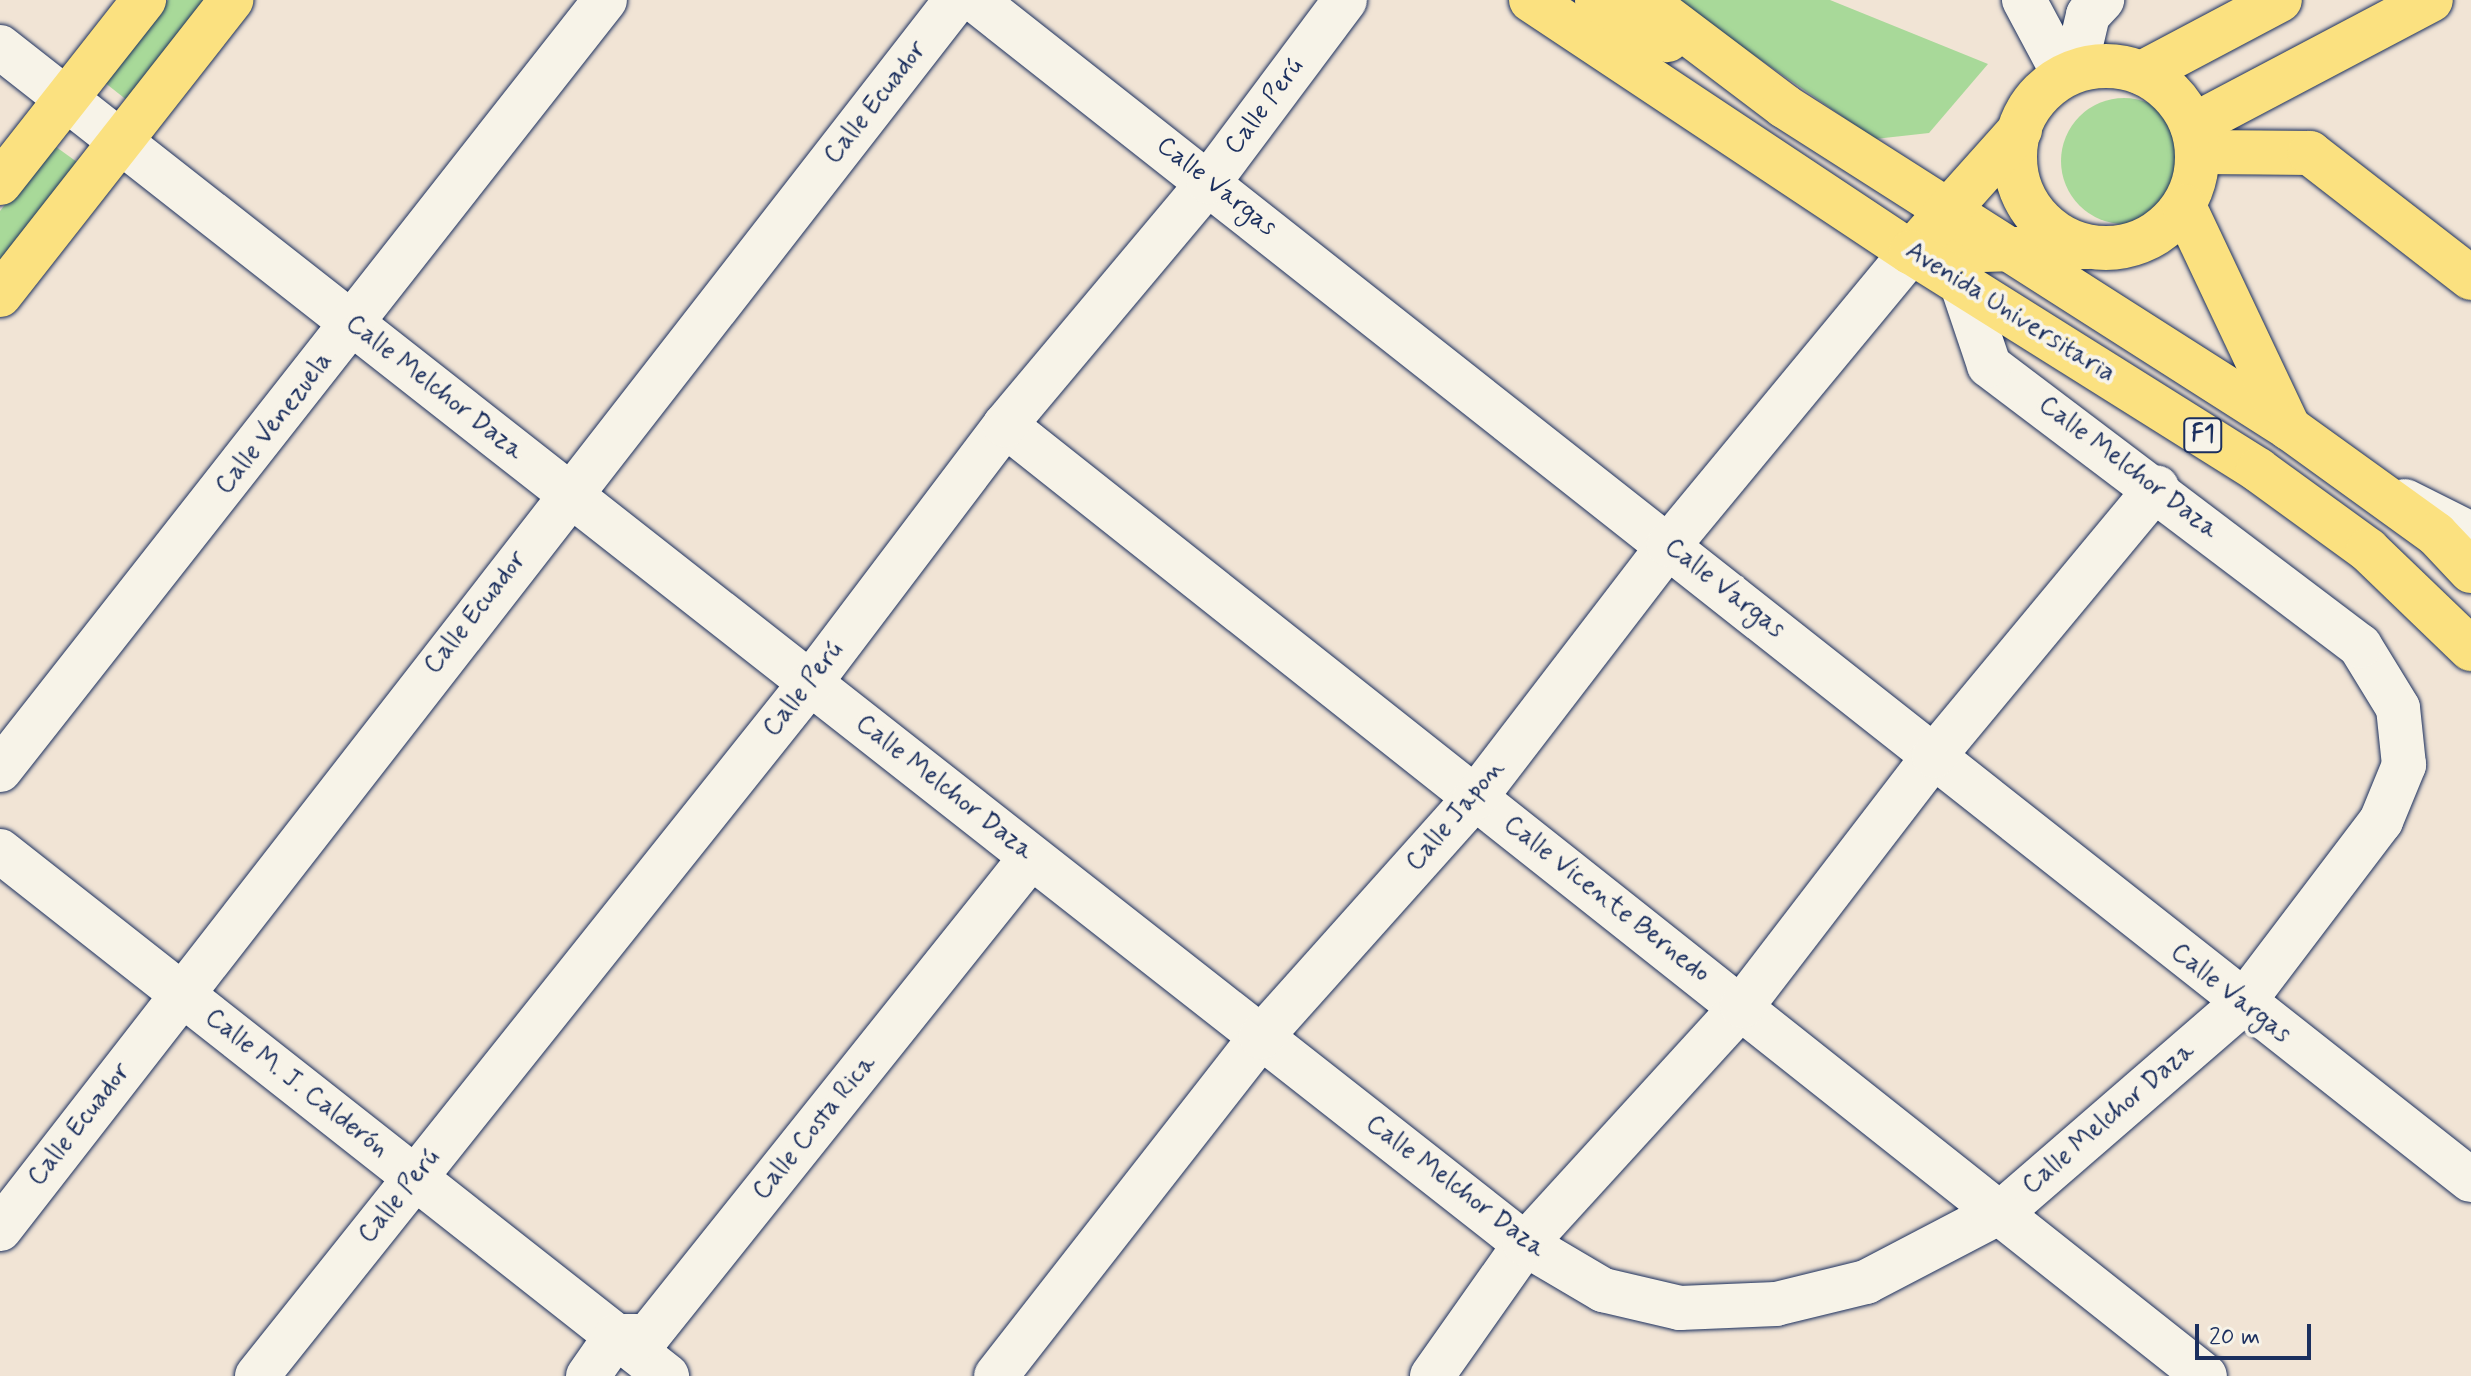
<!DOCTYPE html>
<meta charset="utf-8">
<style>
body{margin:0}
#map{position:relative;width:2471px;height:1376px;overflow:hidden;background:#f1e4d5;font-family:Mynerve,sans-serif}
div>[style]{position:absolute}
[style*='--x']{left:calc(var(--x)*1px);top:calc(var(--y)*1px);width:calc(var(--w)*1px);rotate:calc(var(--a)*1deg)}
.green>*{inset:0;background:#a8d999}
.round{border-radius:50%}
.roads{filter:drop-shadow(0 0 2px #1b2f5e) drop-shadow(0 0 2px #1b2f5e)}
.minor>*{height:44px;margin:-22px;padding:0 22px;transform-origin:22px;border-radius:22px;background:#f7f3e8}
.major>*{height:44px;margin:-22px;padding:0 22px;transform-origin:22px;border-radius:22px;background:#fbe180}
.highway>*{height:44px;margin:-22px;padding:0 22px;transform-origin:22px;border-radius:22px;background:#fbe180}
.highway>.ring{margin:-22px;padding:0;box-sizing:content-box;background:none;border:44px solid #fbe180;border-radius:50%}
span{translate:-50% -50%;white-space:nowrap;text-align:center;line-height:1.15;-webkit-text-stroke:8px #f7f3e8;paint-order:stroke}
.shield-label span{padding:2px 6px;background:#f7f3e8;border:2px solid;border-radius:6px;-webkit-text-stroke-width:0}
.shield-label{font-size:24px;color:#1b2f5e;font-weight:700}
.street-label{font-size:26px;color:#1b2f5e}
.scale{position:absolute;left:2195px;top:1324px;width:116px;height:36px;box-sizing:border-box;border:4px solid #1b2f5e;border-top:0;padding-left:10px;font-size:24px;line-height:28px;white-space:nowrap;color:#1b2f5e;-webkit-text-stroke:6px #f7f3e8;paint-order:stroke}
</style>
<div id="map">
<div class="green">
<i style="clip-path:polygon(168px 0,207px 0,128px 101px,104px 82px)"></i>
<i style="clip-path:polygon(1674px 0,1830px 0,1988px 64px,1929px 133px,1875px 139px)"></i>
<i class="round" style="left:2061px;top:98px;width:126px;height:126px"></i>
<i style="clip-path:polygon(52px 144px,77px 162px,0 261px,0 211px)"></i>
</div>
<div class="roads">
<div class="minor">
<i style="--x:975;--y:0;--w:1905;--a:38.27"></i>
<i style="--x:2024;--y:0;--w:85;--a:61.9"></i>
<i style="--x:0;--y:47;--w:1939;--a:38.13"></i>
<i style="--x:1525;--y:1244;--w:91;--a:30.5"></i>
<i style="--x:1603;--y:1290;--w:79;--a:13.2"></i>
<i style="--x:1680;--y:1308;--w:96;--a:-2.4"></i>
<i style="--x:1776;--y:1304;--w:93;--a:-13.7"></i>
<i style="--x:1866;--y:1282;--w:156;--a:-27.6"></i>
<i style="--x:2004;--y:1210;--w:315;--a:-40.9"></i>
<i style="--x:2242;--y:1004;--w:230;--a:-52.8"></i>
<i style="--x:2381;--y:821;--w:61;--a:-67.7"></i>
<i style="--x:2404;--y:765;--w:57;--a:-96"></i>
<i style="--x:2398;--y:708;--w:73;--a:-121.5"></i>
<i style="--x:2360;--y:646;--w:465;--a:-142.9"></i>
<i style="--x:1989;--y:365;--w:91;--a:-108.6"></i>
<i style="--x:2075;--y:70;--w:57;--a:-76.7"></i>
<i style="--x:2088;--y:15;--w:21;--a:-47"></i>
<i style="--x:1005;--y:425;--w:1531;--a:38.4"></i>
<i style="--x:2405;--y:501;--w:74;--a:26.6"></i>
<i style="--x:0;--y:770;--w:979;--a:-51.84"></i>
<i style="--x:0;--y:851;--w:849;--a:38.21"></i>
<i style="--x:0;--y:1229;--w:1557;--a:-52.12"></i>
<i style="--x:257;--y:1376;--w:887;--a:-51.41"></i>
<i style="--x:810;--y:683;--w:323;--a:-52.9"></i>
<i style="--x:1005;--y:425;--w:317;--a:-50"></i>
<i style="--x:1209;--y:182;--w:227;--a:-53.2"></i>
<i style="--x:588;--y:1376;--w:49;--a:-55"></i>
<i style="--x:616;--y:1336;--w:32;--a:0"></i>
<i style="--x:648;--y:1336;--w:613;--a:-51.35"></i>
<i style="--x:996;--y:1376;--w:430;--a:-52"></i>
<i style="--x:1261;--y:1037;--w:321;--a:-48.2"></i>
<i style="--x:1475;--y:798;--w:319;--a:-52.5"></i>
<i style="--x:1669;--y:545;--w:380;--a:-50.4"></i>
<i style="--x:1432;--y:1376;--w:161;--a:-54.8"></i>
<i style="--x:1525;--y:1244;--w:322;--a:-47.6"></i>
<i style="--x:1742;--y:1006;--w:315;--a:-52.5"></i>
<i style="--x:1934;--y:756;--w:349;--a:-50.3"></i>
</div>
<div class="major">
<i style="--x:1531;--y:0;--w:456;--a:33.6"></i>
<i style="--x:1911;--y:252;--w:177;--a:-1.6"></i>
<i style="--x:1597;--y:0;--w:81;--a:29.7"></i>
<i style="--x:1644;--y:0;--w:176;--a:37.1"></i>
<i style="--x:1784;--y:106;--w:599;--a:32.52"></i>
<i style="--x:2197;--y:152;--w:113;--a:0.5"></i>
<i style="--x:2310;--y:153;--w:204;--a:37.8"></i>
<i style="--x:0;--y:183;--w:233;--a:-51.8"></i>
<i style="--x:0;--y:295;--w:375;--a:-51.9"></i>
</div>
<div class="highway">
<i class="ring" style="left:2015px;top:66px;width:138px;height:138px"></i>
<i style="--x:2142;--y:73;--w:156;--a:-27.9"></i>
<i style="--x:2192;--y:126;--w:270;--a:-27.8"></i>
<i style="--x:2020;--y:130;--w:164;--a:131.8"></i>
<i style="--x:1911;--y:252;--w:410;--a:32.1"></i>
<i style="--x:2258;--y:470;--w:136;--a:36"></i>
<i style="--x:2368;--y:550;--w:143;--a:43.9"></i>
<i style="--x:2184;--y:206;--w:246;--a:64.7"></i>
<i style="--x:2289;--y:428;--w:181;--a:35.8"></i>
<i style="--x:2436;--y:534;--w:51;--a:46.6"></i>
</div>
</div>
<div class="shield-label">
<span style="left:2203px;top:435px">F1</span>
</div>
<div class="street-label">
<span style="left:876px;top:103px;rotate:-52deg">Calle Ecuador</span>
<span style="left:1265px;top:107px;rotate:-53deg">Calle Perú</span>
<span style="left:1216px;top:187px;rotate:38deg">Calle Vargas</span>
<span style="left:2010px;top:313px;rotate:32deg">Avenida Universitaria</span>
<span style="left:434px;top:388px;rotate:38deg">Calle Melchor Daza</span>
<span style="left:275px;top:424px;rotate:-52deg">Calle Venezuela</span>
<span style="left:2128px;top:468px;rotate:37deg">Calle Melchor Daza</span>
<span style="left:1724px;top:589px;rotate:38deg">Calle Vargas</span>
<span style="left:476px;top:613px;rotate:-52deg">Calle Ecuador</span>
<span style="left:804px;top:690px;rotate:-52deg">Calle Perú</span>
<span style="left:944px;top:788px;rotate:38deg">Calle Melchor Daza</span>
<span style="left:1456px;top:816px;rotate:-50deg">Calle Japon</span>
<span style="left:1606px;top:900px;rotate:38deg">Calle Vicente Bernedo</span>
<span style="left:2230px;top:994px;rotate:38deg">Calle Vargas</span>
<span style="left:296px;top:1084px;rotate:38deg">Calle M. J. Calderón</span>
<span style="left:2109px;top:1119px;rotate:-41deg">Calle Melchor Daza</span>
<span style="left:80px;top:1125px;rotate:-52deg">Calle Ecuador</span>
<span style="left:815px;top:1128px;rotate:-51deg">Calle Costa Rica</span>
<span style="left:1455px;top:1187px;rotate:37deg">Calle Melchor Daza</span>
<span style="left:400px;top:1197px;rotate:-51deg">Calle Perú</span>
</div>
<div class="scale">20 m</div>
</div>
